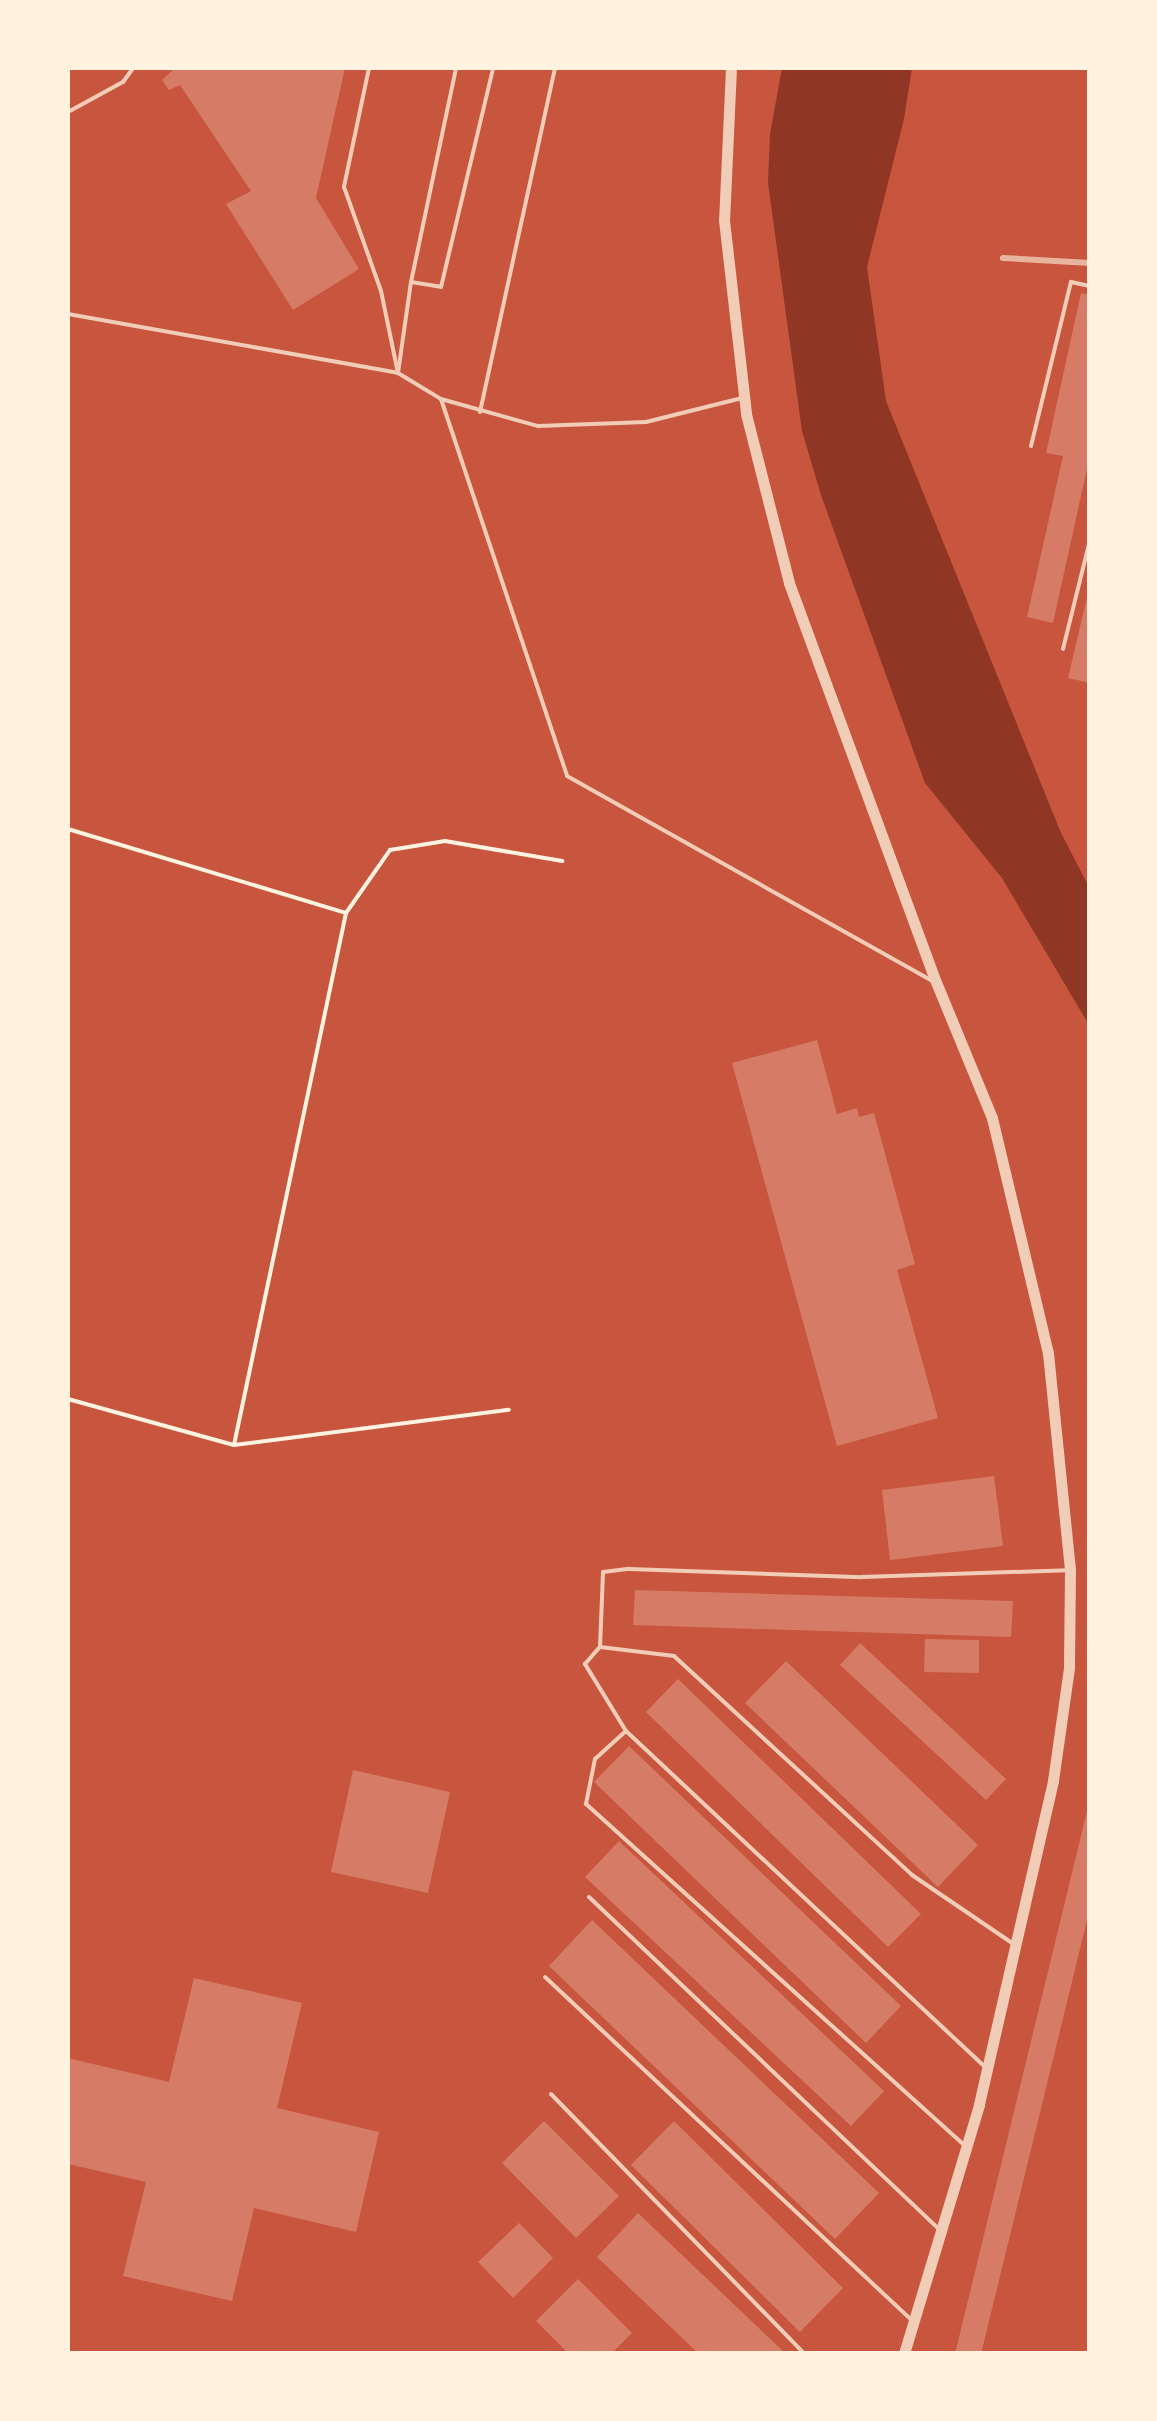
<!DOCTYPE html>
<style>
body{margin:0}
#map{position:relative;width:1157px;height:2421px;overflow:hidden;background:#c8553d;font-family:"Work Sans",sans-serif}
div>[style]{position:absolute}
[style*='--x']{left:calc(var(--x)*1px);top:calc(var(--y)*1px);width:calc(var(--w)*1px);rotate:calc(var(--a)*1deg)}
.water>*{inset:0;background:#8f3625}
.building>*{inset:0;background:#d67c66}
.path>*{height:4px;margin:-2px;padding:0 2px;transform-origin:2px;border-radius:2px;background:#fff3e0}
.service>*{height:4px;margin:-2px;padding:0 2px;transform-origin:2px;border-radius:2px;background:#f1ccb7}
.tertiary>*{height:11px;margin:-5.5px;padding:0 5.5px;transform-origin:5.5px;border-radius:5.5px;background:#f1ccb7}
.rail>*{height:6px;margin:-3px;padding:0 3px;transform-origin:3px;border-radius:3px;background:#e9b49f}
span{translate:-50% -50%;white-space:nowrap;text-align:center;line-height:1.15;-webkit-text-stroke:9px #fff3e0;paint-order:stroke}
.frame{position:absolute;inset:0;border:70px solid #fff3e0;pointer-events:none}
</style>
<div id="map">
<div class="water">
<i style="clip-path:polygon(782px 68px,912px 68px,904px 119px,867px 267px,886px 401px,1061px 833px,1089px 887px,1089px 1025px,1002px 878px,925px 783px,821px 495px,802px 431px,768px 183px,770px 134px)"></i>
</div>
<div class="building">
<i style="clip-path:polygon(175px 68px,345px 68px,316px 198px,359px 269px,293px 310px,226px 204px,251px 191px,180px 85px,169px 90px,162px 80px)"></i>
<i style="clip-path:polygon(1081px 293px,1090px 295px,1090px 455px,1053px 623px,1027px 617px,1063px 456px,1046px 453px)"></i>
<i style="clip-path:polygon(1088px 593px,1090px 593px,1090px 683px,1068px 678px)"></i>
<i style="clip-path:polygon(817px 1040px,837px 1114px,857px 1108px,859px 1117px,874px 1113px,915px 1264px,897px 1270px,938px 1418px,837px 1446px,732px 1063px)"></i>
<i style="clip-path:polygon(994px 1476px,1003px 1546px,890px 1560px,882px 1490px)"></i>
<i style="clip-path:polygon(635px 1590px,1013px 1601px,1011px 1637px,633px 1625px)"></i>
<i style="clip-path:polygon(925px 1639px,979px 1640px,979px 1673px,924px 1672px)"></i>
<i style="clip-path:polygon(860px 1643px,1006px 1779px,986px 1800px,840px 1665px)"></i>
<i style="clip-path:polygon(786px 1661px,978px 1845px,938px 1887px,745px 1703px)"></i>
<i style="clip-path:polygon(678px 1679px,921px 1914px,888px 1947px,646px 1712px)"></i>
<i style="clip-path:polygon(629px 1746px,901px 2006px,866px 2043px,594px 1782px)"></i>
<i style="clip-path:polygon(353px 1770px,450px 1792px,428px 1893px,331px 1872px)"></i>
<i style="clip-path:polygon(1088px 1807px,1090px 1908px,981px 2354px,955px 2354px)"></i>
<i style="clip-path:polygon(619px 1841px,884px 2091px,851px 2126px,585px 1877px)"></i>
<i style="clip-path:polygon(592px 1920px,879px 2193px,835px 2239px,549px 1966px)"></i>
<i style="clip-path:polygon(194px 1978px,302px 2003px,277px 2108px,379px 2132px,356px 2232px,254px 2208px,232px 2301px,123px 2276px,146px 2182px,68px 2164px,68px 2058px,169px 2082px)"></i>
<i style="clip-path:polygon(544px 2121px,619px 2196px,576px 2238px,502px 2163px)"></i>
<i style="clip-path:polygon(674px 2121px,843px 2288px,800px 2332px,631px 2165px)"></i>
<i style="clip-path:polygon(638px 2213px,786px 2354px,699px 2354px,597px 2257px)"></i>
<i style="clip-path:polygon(519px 2223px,553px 2258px,513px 2298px,478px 2262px)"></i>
<i style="clip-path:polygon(578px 2279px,632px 2333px,611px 2354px,569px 2354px,536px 2321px)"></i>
</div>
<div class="path">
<i style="--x:68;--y:829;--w:290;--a:16.8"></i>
<i style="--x:68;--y:1399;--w:172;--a:15.5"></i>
<i style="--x:234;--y:1445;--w:277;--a:-7.3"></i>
<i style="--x:234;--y:1445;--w:544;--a:-78.11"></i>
<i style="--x:346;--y:913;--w:77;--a:-55.1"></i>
<i style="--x:390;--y:850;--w:56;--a:-9.3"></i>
<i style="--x:445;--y:841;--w:119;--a:9.7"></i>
</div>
<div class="service">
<i style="--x:369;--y:68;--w:122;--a:101.9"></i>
<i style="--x:344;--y:187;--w:110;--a:70.4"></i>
<i style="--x:381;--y:291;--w:84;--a:78.3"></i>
<i style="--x:398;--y:373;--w:50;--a:31.2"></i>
<i style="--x:441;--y:399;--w:101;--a:15.6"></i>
<i style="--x:538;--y:426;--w:108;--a:-2.1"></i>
<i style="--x:646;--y:422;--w:99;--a:-14"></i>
<i style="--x:68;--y:112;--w:63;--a:-28.6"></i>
<i style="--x:123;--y:82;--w:17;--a:-54"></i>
<i style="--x:411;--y:282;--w:30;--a:9"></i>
<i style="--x:441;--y:287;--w:225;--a:-76.6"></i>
<i style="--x:68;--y:314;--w:335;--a:10.1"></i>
<i style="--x:398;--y:373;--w:92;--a:-81.9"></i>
<i style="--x:411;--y:282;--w:219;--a:-78.1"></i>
<i style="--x:441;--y:399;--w:397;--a:71.5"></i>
<i style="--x:567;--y:776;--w:417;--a:29.3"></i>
<i style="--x:480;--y:412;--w:352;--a:-77.7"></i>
<i style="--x:1031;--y:446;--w:169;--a:-76.3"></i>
<i style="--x:1071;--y:282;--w:19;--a:12"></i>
<i style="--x:1063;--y:649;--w:112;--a:-76.1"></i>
<i style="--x:600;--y:1647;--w:75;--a:-87.7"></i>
<i style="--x:603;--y:1572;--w:26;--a:-7"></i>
<i style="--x:629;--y:1569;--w:233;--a:2"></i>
<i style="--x:862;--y:1577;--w:206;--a:-1.9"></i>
<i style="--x:626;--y:1731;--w:79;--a:-121.5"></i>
<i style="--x:585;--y:1664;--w:23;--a:-49"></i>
<i style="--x:600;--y:1647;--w:75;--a:6.9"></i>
<i style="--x:674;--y:1656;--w:323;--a:42.6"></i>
<i style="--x:912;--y:1875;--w:121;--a:34.2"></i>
<i style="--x:589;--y:1897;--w:481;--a:43.5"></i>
<i style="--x:545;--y:1977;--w:500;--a:43.1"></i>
<i style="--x:551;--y:2094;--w:363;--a:45.7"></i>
<i style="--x:963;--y:2144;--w:508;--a:-137.95"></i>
<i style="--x:586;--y:1804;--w:46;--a:-78.7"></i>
<i style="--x:595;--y:1759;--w:42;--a:-42.1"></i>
<i style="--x:626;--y:1731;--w:490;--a:43.1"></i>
</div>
<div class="tertiary">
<i style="--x:731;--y:68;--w:152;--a:92.6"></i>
<i style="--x:724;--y:220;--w:195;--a:83.5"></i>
<i style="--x:746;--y:414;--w:174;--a:75.7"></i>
<i style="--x:789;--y:583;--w:425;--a:69.8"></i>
<i style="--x:936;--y:982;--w:147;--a:67.6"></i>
<i style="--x:992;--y:1118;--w:242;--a:76.6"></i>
<i style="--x:1048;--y:1353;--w:218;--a:84.2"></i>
<i style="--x:1070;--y:1570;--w:98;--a:90.6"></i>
<i style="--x:1069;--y:1668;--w:114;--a:98.1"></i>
<i style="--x:1053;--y:1781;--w:332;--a:102.9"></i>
<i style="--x:979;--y:2105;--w:260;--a:106.8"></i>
</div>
<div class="rail">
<i style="--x:1003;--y:258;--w:87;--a:3.3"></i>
</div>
<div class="frame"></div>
</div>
